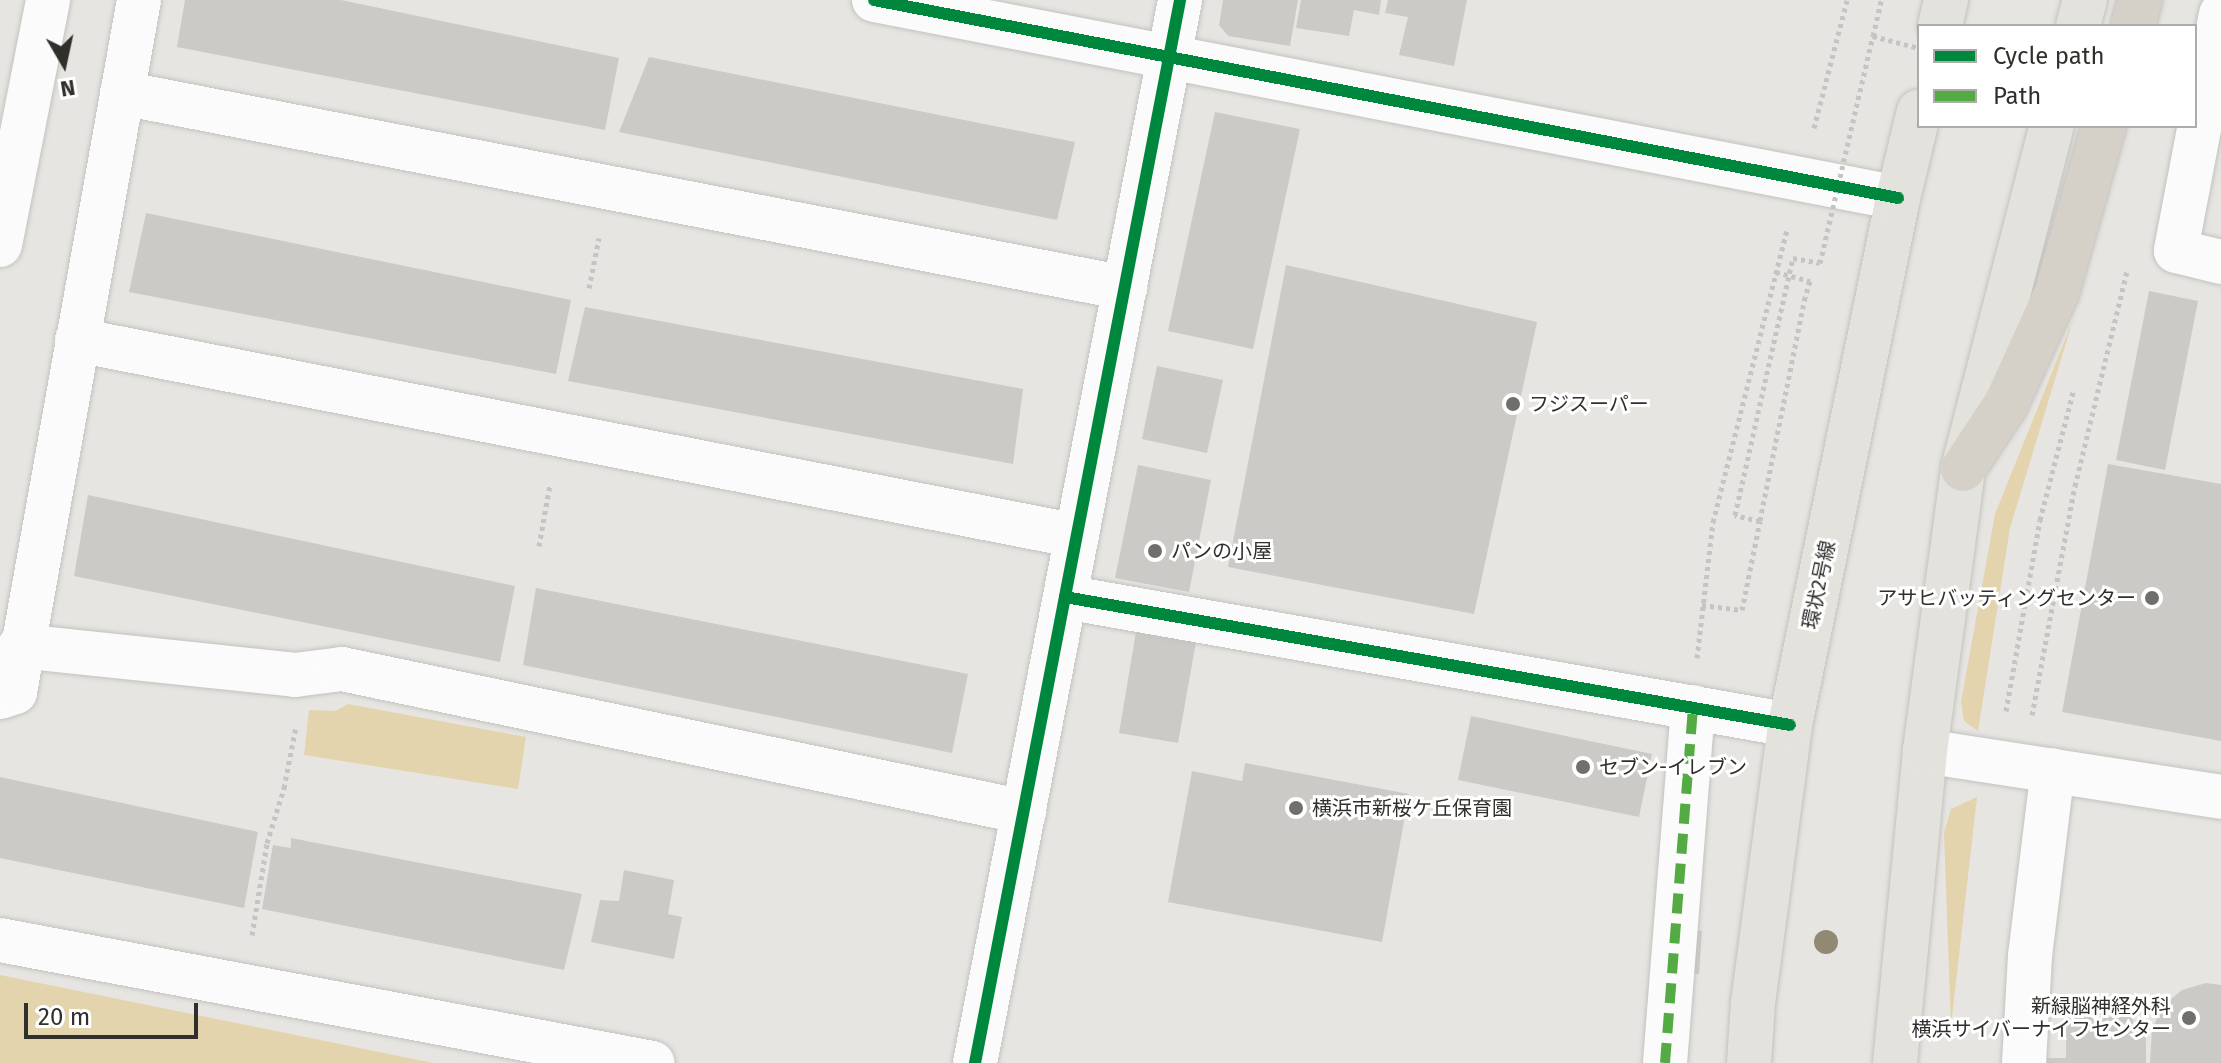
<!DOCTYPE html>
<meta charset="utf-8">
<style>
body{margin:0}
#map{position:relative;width:2221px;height:1063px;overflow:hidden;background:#e7e5e2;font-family:"Fira Sans","Noto Sans JP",sans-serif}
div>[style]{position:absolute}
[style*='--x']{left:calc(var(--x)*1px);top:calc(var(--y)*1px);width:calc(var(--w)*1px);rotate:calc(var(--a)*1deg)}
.green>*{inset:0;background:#e4d4ad}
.building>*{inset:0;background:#cbcac7}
.path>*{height:5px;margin-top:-2.5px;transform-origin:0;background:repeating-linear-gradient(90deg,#c4c4c4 0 4px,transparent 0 8px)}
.roads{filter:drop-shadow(0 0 2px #c3c2bf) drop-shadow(0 0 2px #c3c2bf)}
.minor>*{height:44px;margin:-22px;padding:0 22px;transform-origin:22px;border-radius:22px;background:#fbfbfb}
.major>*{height:44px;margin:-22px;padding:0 22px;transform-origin:22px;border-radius:22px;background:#e4e2dc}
.highway>*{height:44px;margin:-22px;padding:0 22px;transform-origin:22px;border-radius:22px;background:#d5d1c9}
.path-bridge>*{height:5px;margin-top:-2.5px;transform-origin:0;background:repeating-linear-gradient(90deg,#c4c4c4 0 4px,transparent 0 8px)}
.quiet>*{height:10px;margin-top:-5px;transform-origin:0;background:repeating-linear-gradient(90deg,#54ab44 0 20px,transparent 0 30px)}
.cycleway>*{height:12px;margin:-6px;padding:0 6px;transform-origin:6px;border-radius:6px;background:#00873e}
.trees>*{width:24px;height:24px;margin:-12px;border-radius:50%;background:#928974}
.dots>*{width:22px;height:22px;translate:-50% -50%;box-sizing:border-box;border:4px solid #fff;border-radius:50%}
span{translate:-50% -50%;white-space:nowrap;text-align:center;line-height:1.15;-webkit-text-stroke:6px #fff;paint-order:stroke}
.poi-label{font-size:20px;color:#302f2c}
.left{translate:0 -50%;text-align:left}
.right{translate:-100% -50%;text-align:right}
.street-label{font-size:20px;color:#302f2c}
.legend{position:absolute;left:1917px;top:24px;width:280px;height:104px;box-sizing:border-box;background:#fff;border:2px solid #acacab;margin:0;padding:10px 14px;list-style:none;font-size:24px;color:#302f2c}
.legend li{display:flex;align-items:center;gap:16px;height:40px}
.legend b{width:40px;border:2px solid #acacab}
.north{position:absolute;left:24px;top:24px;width:80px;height:80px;-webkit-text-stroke:6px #fff;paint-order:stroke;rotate:171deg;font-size:22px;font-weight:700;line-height:32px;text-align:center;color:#302f2c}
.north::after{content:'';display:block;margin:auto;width:28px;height:36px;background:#302f2c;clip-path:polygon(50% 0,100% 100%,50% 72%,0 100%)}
.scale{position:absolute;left:24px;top:1003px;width:174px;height:36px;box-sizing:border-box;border:4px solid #302f2c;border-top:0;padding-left:10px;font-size:24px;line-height:28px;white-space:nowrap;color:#302f2c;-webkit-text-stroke:6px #fff;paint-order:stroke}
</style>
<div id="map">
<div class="green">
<i style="clip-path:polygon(2073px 320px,2010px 528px,1978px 731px,1964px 721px,1961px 702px,1995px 514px)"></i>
<i style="clip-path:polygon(348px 704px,526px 737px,518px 789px,304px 755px,309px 710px,335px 711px)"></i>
<i style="clip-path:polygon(1977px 797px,1951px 1026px,1944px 833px,1951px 809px)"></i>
<i style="clip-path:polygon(0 975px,433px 1063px,0 1063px)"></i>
</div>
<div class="building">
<i style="clip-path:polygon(185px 0,341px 0,619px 58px,605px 130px,177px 47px)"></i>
<i style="clip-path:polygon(1223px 0,1298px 0,1290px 46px,1228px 36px,1219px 25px)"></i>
<i style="clip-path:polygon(1301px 0,1381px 0,1379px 15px,1354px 10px,1349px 36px,1296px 28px)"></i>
<i style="clip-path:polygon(1388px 0,1467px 0,1454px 66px,1399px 55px,1408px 17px,1385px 13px)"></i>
<i style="clip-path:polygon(649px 57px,1075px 142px,1057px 220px,619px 132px)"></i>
<i style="clip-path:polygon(1215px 112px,1300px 129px,1253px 349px,1168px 331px)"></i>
<i style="clip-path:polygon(146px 213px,571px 300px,556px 374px,129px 292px)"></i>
<i style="clip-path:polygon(1286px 265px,1537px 322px,1474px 614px,1228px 567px)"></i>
<i style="clip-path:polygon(2149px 291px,2198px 301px,2165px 470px,2116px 460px)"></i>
<i style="clip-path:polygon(585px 307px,1023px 389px,1013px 464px,568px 381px)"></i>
<i style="clip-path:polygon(1157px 366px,1223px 380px,1207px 453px,1142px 439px)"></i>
<i style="clip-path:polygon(2108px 464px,2221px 484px,2221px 741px,2062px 712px)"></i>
<i style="clip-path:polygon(1138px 465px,1211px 480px,1189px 592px,1115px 578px)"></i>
<i style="clip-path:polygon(88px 495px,515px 586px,500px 662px,74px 576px)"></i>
<i style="clip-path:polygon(536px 588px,968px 674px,952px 753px,523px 665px)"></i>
<i style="clip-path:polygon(1136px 632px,1196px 642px,1178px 743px,1119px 733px)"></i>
<i style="clip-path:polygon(1471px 716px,1652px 754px,1639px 817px,1458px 780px)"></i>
<i style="clip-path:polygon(1245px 763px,1409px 794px,1382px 942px,1168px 902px,1192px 771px,1242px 781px)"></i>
<i style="clip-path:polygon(0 777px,258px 832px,244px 908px,0 858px)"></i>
<i style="clip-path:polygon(291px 838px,582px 894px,564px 970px,262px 909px,273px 845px,291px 848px)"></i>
<i style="clip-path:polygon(624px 870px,674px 880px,668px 914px,682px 917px,674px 959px,591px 942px,600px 900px,619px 901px)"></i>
<i style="clip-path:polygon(1683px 929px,1702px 931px,1699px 974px,1679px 972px)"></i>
<i style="clip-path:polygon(2206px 983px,2221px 985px,2221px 1063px,2150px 1063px,2152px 1029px,2163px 1006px,2182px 990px)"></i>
<i style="clip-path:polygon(2066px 1017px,2133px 1017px,2133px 1026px,2146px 1026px,2146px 1063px,2047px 1063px,2047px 1058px,2066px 1058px)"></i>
</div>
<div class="path">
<i style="--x:1873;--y:36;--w:37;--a:-77"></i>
<i style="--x:1814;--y:128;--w:132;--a:-75.5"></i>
<i style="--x:1776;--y:272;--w:35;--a:15"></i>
<i style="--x:1810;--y:281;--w:17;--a:107"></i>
<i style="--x:589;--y:288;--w:51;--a:-78.7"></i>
<i style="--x:539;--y:546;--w:63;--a:-79.9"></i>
<i style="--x:1702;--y:605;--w:40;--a:7.1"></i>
<i style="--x:1742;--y:610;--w:91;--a:-78.6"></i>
<i style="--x:1697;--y:658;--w:137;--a:-83.3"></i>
<i style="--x:1713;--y:522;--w:301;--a:-75.8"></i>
<i style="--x:2006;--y:711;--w:194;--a:-79.9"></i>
<i style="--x:2040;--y:520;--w:135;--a:-75.5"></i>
<i style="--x:2032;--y:715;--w:233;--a:-79.4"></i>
<i style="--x:2075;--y:486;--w:221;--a:-76.4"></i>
<i style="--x:252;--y:935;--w:93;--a:-80.7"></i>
<i style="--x:267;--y:843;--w:58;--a:-72.8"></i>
<i style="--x:284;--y:788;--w:63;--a:-79"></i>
</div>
<div class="roads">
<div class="minor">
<i style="--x:874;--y:0;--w:1043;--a:10.94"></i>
<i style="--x:2221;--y:14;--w:241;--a:100.8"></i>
<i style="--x:2176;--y:251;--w:46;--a:13.7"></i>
<i style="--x:122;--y:93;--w:1022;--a:11"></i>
<i style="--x:0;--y:245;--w:250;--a:-78.9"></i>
<i style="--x:77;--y:340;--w:1019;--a:11.09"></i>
<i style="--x:1065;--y:597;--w:736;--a:10.01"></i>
<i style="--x:20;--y:646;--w:277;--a:6"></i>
<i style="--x:295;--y:675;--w:47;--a:-7.3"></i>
<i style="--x:342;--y:669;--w:697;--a:11.84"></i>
<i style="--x:0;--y:697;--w:16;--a:-18"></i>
<i style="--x:15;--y:692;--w:703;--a:-79.84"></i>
<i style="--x:1925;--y:751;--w:300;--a:8.8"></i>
<i style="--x:0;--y:940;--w:664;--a:10.68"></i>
<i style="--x:975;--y:1063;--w:1083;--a:-79.08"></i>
<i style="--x:1665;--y:1063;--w:357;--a:-85.5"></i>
<i style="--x:2024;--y:1063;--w:107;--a:-86.8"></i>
<i style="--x:2030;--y:956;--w:187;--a:-83"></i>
</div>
<div class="major">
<i style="--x:1940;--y:26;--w:27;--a:-77"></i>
<i style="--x:2078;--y:26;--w:27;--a:-75"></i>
<i style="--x:1749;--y:1063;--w:60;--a:-86.2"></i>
<i style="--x:1753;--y:1003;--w:280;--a:-82.4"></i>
<i style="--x:1790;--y:725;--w:538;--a:-78.42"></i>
<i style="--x:1898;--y:198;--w:89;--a:-76.4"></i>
<i style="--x:1895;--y:1063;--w:313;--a:-84.5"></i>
<i style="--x:1925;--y:751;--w:285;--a:-82.3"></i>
<i style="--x:1963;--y:469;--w:354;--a:-75.5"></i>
</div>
<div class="highway">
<i style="--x:2133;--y:26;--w:27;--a:-75"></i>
<i style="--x:1963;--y:469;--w:78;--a:-56.5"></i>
<i style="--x:2006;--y:404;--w:123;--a:-65.5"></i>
<i style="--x:2057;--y:292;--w:173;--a:-74.2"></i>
</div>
</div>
<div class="path-bridge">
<i style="--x:1805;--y:297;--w:228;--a:101.4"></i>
<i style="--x:1760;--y:521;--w:26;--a:-167"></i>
<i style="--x:1735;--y:515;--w:263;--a:-77.3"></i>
<i style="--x:1793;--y:258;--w:27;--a:10"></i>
<i style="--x:1820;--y:263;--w:233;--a:-76.9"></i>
<i style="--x:1873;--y:36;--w:48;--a:14.6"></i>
</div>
<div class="quiet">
<i style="--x:1665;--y:1063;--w:357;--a:-85.5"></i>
</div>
<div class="cycleway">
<i style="--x:874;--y:0;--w:1043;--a:10.94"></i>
<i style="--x:1065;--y:597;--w:736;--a:10.01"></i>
<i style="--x:975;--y:1063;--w:1083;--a:-79.08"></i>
</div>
<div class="trees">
<i style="left:1826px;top:942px"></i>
</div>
<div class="dots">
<i style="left:1513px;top:404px;background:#706f6c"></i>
<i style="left:1155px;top:551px;background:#706f6c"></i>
<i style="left:2152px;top:598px;background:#706f6c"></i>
<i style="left:1583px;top:767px;background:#706f6c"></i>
<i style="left:1296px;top:808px;background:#706f6c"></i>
<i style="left:2189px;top:1018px;background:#706f6c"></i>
</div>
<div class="poi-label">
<span class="left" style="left:1529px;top:404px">フジスーパー</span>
<span class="left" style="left:1171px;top:551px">パンの小屋</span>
<span class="right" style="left:2136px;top:598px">アサヒバッティングセンター</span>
<span class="left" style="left:1599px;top:767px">セブン-イレブン</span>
<span class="left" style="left:1312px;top:808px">横浜市新桜ケ丘保育園</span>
<span class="right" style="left:2171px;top:1018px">新緑脳神経外科<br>横浜サイバーナイフセンター</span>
</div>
<div class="street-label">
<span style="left:1819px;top:585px;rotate:-78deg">環状2号線</span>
</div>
<ul class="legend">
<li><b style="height:10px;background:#00873e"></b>Cycle path</li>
<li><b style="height:10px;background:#54ab44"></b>Path</li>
</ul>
<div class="north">N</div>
<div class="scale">20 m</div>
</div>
